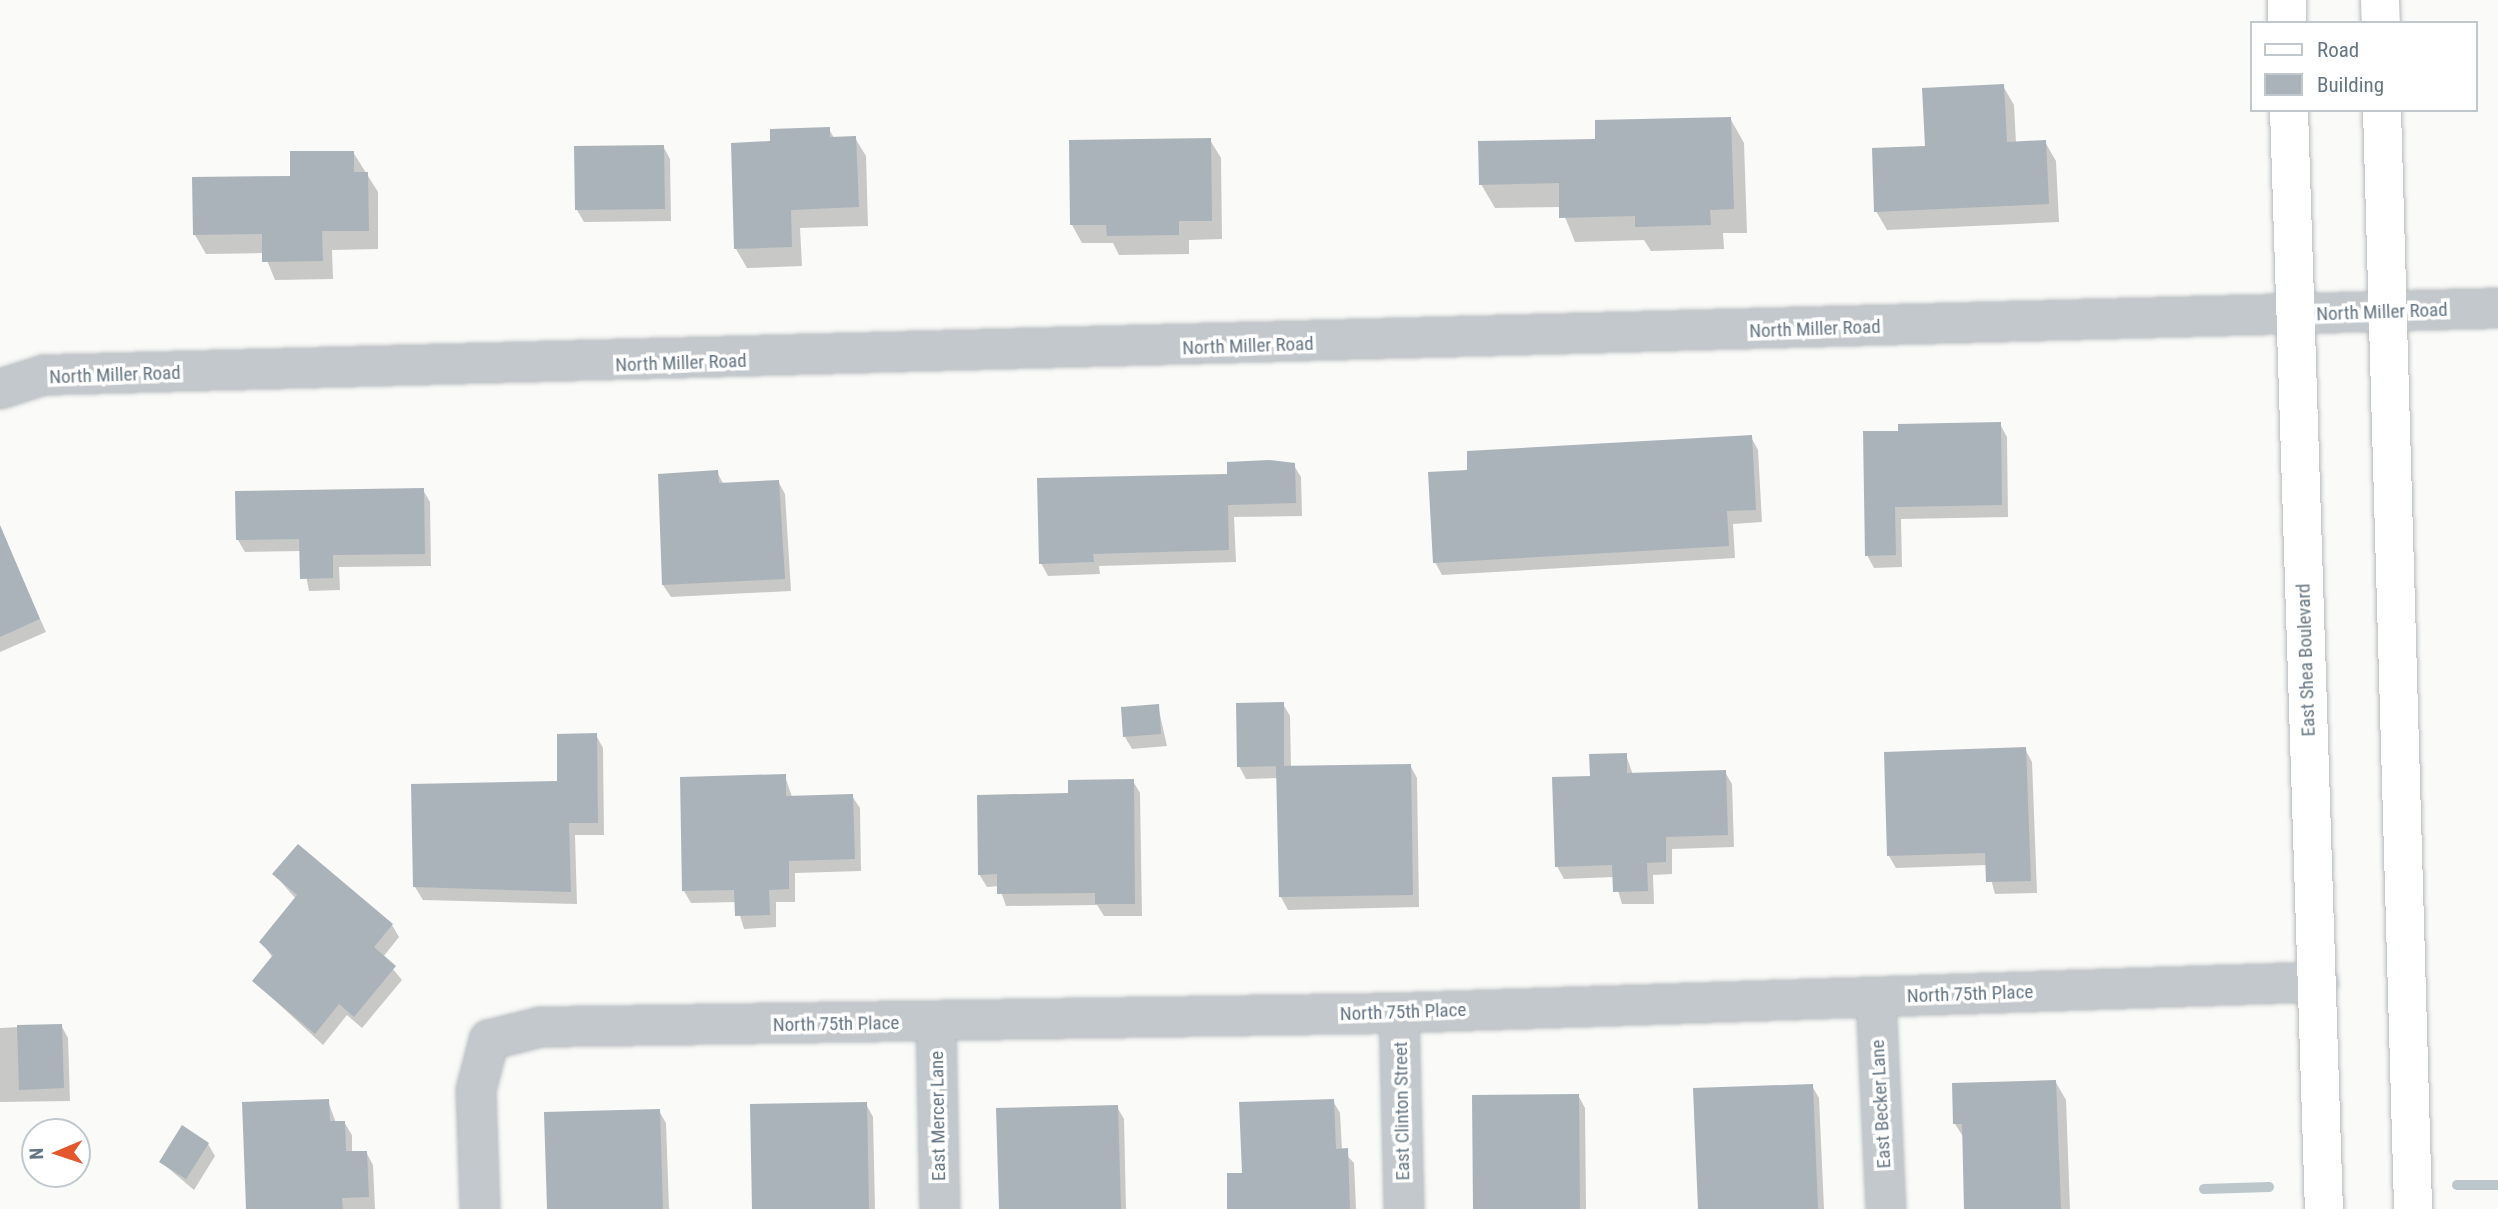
<!DOCTYPE html>
<style>
body{margin:0}
#map{position:relative;width:2498px;height:1209px;overflow:hidden;background:#fafaf8;font-family:"Roboto Condensed",sans-serif}
div>[style]{position:absolute}
[style*='--x']{left:calc(var(--x)*1px);top:calc(var(--y)*1px);width:calc(var(--w)*1px);rotate:calc(var(--a)*1deg)}
.shadow>*{inset:0;background:#0003}
.stream>*{height:10px;margin:-5px;padding:0 5px;transform-origin:5px;border-radius:5px;background:#bbc7cb}
.building>*{inset:0;background:#aab3b9}
.roads{filter:drop-shadow(0 0 2px #b5babe) drop-shadow(0 0 2px #b5babe)}
.minor>*{height:38px;margin:-19px;padding:0 19px;transform-origin:19px;border-radius:19px;background:#c3c8cc}
.major>*{height:38px;margin:-19px;padding:0 19px;transform-origin:19px;border-radius:19px;background:#fff}
span{translate:-50% -50%;white-space:nowrap;text-align:center;line-height:1.15;-webkit-text-stroke:7px #fff;paint-order:stroke}
.street-label{font-size:19px;color:#657683}
.legend{position:absolute;left:2250px;top:21px;width:228px;height:91px;box-sizing:border-box;background:#fff;border:2px solid #c1c8cd;margin:0;padding:9px 12px;list-style:none;font-size:21px;color:#657683}
.legend li{display:flex;align-items:center;gap:14px;height:35px}
.legend b{width:35px;border:2px solid #c1c8cd}
.north{position:absolute;left:21px;top:1118px;width:70px;height:70px;box-sizing:border-box;background:#fff;border:2px solid #c1c8cd;border-radius:50%;rotate:268deg;font-size:19px;font-weight:700;line-height:28px;text-align:center;color:#657683}
.north::after{content:'';display:block;margin:auto;width:24px;height:32px;background:#e4572e;clip-path:polygon(50% 0,100% 100%,50% 72%,0 100%)}
</style>
<div id="map">
<div class="shadow">
<i style="clip-path:polygon(2003px 86px,2014px 105px,2016px 143px,2045px 142px,2056px 161px,2059px 222px,1887px 230px,1876px 211px,1927px 148px)"></i>
<i style="clip-path:polygon(1730px 118px,1744px 143px,1747px 233px,1723px 233px,1724px 249px,1651px 251px,1644px 240px,1575px 242px,1561px 207px,1495px 208px,1481px 184px,1597px 140px)"></i>
<i style="clip-path:polygon(829px 129px,834px 138px,855px 138px,866px 156px,868px 226px,800px 228px,802px 266px,747px 268px,736px 249px,772px 143px)"></i>
<i style="clip-path:polygon(1210px 140px,1221px 158px,1222px 239px,1189px 240px,1189px 254px,1119px 255px,1113px 243px,1082px 243px,1072px 225px)"></i>
<i style="clip-path:polygon(663px 146px,670px 159px,671px 221px,584px 222px,577px 210px)"></i>
<i style="clip-path:polygon(353px 152px,378px 192px,378px 249px,332px 250px,333px 279px,275px 280px,264px 253px,206px 254px,195px 235px,292px 178px)"></i>
<i style="clip-path:polygon(2000px 424px,2007px 437px,2008px 517px,1901px 519px,1902px 567px,1874px 568px,1867px 555px,1900px 433px)"></i>
<i style="clip-path:polygon(1751px 437px,1758px 450px,1762px 522px,1733px 524px,1735px 558px,1442px 575px,1435px 562px)"></i>
<i style="clip-path:polygon(1293px 464px,1301px 477px,1302px 516px,1234px 517px,1236px 562px,1099px 566px,1100px 574px,1048px 576px,1041px 563px,1229px 475px)"></i>
<i style="clip-path:polygon(717px 472px,724px 485px,778px 481px,785px 494px,791px 591px,671px 597px,663px 585px)"></i>
<i style="clip-path:polygon(423px 490px,430px 502px,431px 566px,339px 567px,340px 590px,309px 591px,301px 551px,245px 552px,238px 540px)"></i>
<i style="clip-path:polygon(14px 561px,46px 632px,0 652px,0 567px)"></i>
<i style="clip-path:polygon(1283px 704px,1290px 716px,1291px 768px,1410px 765px,1417px 778px,1419px 907px,1288px 910px,1281px 897px,1278px 778px,1246px 779px,1239px 766px)"></i>
<i style="clip-path:polygon(1158px 706px,1167px 746px,1132px 749px,1125px 737px)"></i>
<i style="clip-path:polygon(596px 735px,603px 748px,604px 835px,575px 835px,577px 904px,423px 900px,415px 887px,559px 783px)"></i>
<i style="clip-path:polygon(2025px 749px,2032px 762px,2037px 893px,1995px 894px,1987px 865px,1896px 868px,1889px 856px)"></i>
<i style="clip-path:polygon(1626px 755px,1633px 775px,1725px 772px,1732px 784px,1734px 847px,1672px 849px,1672px 874px,1653px 875px,1654px 904px,1622px 904px,1614px 877px,1564px 879px,1557px 866px,1592px 777px)"></i>
<i style="clip-path:polygon(785px 776px,792px 797px,852px 796px,860px 808px,861px 871px,795px 873px,795px 902px,776px 902px,776px 927px,744px 929px,736px 902px,691px 903px,684px 891px)"></i>
<i style="clip-path:polygon(1133px 781px,1140px 793px,1142px 916px,1104px 916px,1097px 905px,1006px 906px,999px 886px,987px 887px,979px 874px,1070px 795px)"></i>
<i style="clip-path:polygon(274px 874px,392px 925px,399px 937px,383px 957px,402px 980px,362px 1028px,347px 1015px,323px 1045px,254px 981px,273px 958px,261px 942px,296px 899px)"></i>
<i style="clip-path:polygon(61px 1025px,68px 1038px,70px 1101px,0 1102px,0 1028px)"></i>
<i style="clip-path:polygon(2055px 1081px,2066px 1100px,2070px 1209px,1966px 1209px,1964px 1138px,1955px 1124px)"></i>
<i style="clip-path:polygon(1812px 1086px,1819px 1098px,1824px 1209px,1700px 1209px)"></i>
<i style="clip-path:polygon(1578px 1095px,1585px 1108px,1586px 1209px,1474px 1209px)"></i>
<i style="clip-path:polygon(328px 1101px,336px 1123px,344px 1122px,352px 1135px,352px 1153px,366px 1152px,373px 1165px,375px 1209px,248px 1209px)"></i>
<i style="clip-path:polygon(1333px 1101px,1340px 1113px,1342px 1150px,1354px 1163px,1356px 1209px,1229px 1209px,1244px 1175px)"></i>
<i style="clip-path:polygon(866px 1104px,873px 1117px,875px 1209px,754px 1209px)"></i>
<i style="clip-path:polygon(1117px 1107px,1124px 1119px,1126px 1209px,1001px 1209px)"></i>
<i style="clip-path:polygon(659px 1111px,666px 1123px,669px 1209px,549px 1209px)"></i>
<i style="clip-path:polygon(208px 1144px,215px 1156px,194px 1190px,161px 1162px)"></i>
</div>
<div class="stream">
<i style="--x:2457;--y:1185;--w:41;--a:0"></i>
<i style="--x:2204;--y:1189;--w:65;--a:-1.8"></i>
</div>
<div class="building">
<i style="clip-path:polygon(2004px 84px,2007px 142px,2046px 140px,2049px 204px,1874px 212px,1872px 148px,1925px 146px,1922px 88px)"></i>
<i style="clip-path:polygon(1731px 117px,1734px 209px,1710px 210px,1711px 225px,1635px 227px,1635px 216px,1559px 218px,1559px 183px,1479px 185px,1478px 141px,1595px 139px,1595px 120px)"></i>
<i style="clip-path:polygon(830px 127px,830px 137px,856px 136px,859px 207px,791px 210px,792px 247px,734px 249px,731px 143px,770px 141px,770px 129px)"></i>
<i style="clip-path:polygon(1211px 138px,1212px 221px,1179px 221px,1179px 235px,1107px 236px,1106px 225px,1070px 225px,1069px 140px)"></i>
<i style="clip-path:polygon(664px 145px,665px 209px,575px 210px,574px 146px)"></i>
<i style="clip-path:polygon(290px 151px,354px 151px,354px 172px,368px 172px,369px 231px,322px 231px,323px 261px,262px 262px,262px 234px,193px 235px,192px 177px,290px 176px)"></i>
<i style="clip-path:polygon(2001px 422px,2002px 505px,1895px 507px,1896px 555px,1865px 556px,1863px 431px,1898px 431px,1898px 424px)"></i>
<i style="clip-path:polygon(1752px 435px,1756px 510px,1727px 511px,1729px 546px,1433px 563px,1428px 472px,1467px 470px,1467px 451px)"></i>
<i style="clip-path:polygon(1269px 460px,1295px 463px,1296px 503px,1228px 505px,1229px 550px,1093px 554px,1094px 562px,1039px 564px,1037px 478px,1227px 474px,1227px 462px)"></i>
<i style="clip-path:polygon(718px 470px,719px 483px,779px 480px,785px 579px,662px 585px,658px 474px)"></i>
<i style="clip-path:polygon(424px 488px,425px 554px,333px 555px,333px 578px,300px 579px,299px 539px,236px 540px,235px 491px)"></i>
<i style="clip-path:polygon(0 525px,40px 619px,0 637px)"></i>
<i style="clip-path:polygon(1284px 702px,1284px 766px,1237px 767px,1236px 703px)"></i>
<i style="clip-path:polygon(1159px 704px,1161px 734px,1123px 737px,1121px 707px)"></i>
<i style="clip-path:polygon(597px 733px,598px 823px,569px 823px,571px 892px,413px 887px,411px 784px,557px 781px,557px 734px)"></i>
<i style="clip-path:polygon(2026px 747px,2031px 881px,1986px 882px,1985px 853px,1887px 856px,1884px 752px)"></i>
<i style="clip-path:polygon(1627px 753px,1627px 773px,1726px 770px,1728px 835px,1666px 837px,1666px 862px,1647px 863px,1648px 891px,1613px 892px,1612px 865px,1555px 867px,1552px 777px,1590px 776px,1589px 754px)"></i>
<i style="clip-path:polygon(1411px 764px,1413px 895px,1279px 897px,1276px 766px)"></i>
<i style="clip-path:polygon(786px 774px,786px 796px,853px 794px,855px 859px,789px 861px,789px 889px,769px 890px,770px 915px,735px 916px,734px 890px,682px 891px,680px 777px)"></i>
<i style="clip-path:polygon(1134px 779px,1135px 904px,1095px 904px,1095px 893px,997px 894px,997px 874px,978px 875px,977px 795px,1068px 793px,1068px 780px)"></i>
<i style="clip-path:polygon(298px 844px,393px 924px,374px 947px,396px 966px,354px 1017px,339px 1004px,315px 1034px,252px 981px,273px 955px,259px 942px,297px 895px,272px 874px)"></i>
<i style="clip-path:polygon(62px 1024px,64px 1088px,19px 1090px,17px 1025px)"></i>
<i style="clip-path:polygon(2056px 1080px,2061px 1209px,1964px 1209px,1962px 1124px,1953px 1124px,1952px 1083px)"></i>
<i style="clip-path:polygon(1813px 1084px,1818px 1209px,1698px 1209px,1693px 1088px)"></i>
<i style="clip-path:polygon(1579px 1094px,1580px 1209px,1473px 1209px,1472px 1095px)"></i>
<i style="clip-path:polygon(329px 1099px,330px 1121px,345px 1121px,346px 1151px,367px 1151px,369px 1197px,342px 1198px,343px 1209px,246px 1209px,242px 1102px)"></i>
<i style="clip-path:polygon(1334px 1099px,1336px 1149px,1348px 1148px,1350px 1209px,1227px 1209px,1227px 1173px,1242px 1173px,1239px 1102px)"></i>
<i style="clip-path:polygon(867px 1102px,869px 1209px,752px 1209px,750px 1104px)"></i>
<i style="clip-path:polygon(1118px 1105px,1121px 1209px,999px 1209px,996px 1108px)"></i>
<i style="clip-path:polygon(660px 1109px,663px 1209px,547px 1209px,544px 1112px)"></i>
<i style="clip-path:polygon(182px 1125px,209px 1143px,186px 1179px,159px 1162px)"></i>
</div>
<div class="roads">
<div class="minor">
<i style="--x:0;--y:389;--w:46;--a:-17.7"></i>
<i style="--x:44;--y:375;--w:2455;--a:-1.56"></i>
<i style="--x:1876;--y:998;--w:211;--a:87.3"></i>
<i style="--x:1399;--y:1013;--w:196;--a:88.5"></i>
<i style="--x:936;--y:1023;--w:186;--a:88.8"></i>
<i style="--x:480;--y:1209;--w:119;--a:-91.9"></i>
<i style="--x:476;--y:1090;--w:52;--a:-75.4"></i>
<i style="--x:489;--y:1040;--w:54;--a:-14"></i>
<i style="--x:541;--y:1027;--w:858;--a:-0.93"></i>
<i style="--x:1399;--y:1013;--w:920;--a:-1.93"></i>
</div>
<div class="major">
<i style="--x:2287;--y:0;--w:23;--a:90"></i>
<i style="--x:2380;--y:0;--w:23;--a:88"></i>
<i style="--x:2289;--y:110;--w:1100;--a:88.18"></i>
<i style="--x:2382;--y:110;--w:1099;--a:88.38"></i>
</div>
</div>
<div class="street-label">
<span style="left:2382px;top:312px;rotate:-2deg">North Miller Road</span>
<span style="left:1815px;top:329px;rotate:-2deg">North Miller Road</span>
<span style="left:1248px;top:346px;rotate:-2deg">North Miller Road</span>
<span style="left:681px;top:363px;rotate:-2deg">North Miller Road</span>
<span style="left:115px;top:375px;rotate:-2deg">North Miller Road</span>
<span style="left:2306px;top:660px;rotate:-92deg">East Shea Boulevard</span>
<span style="left:1970px;top:994px;rotate:-2deg">North 75th Place</span>
<span style="left:1403px;top:1012px;rotate:-2deg">North 75th Place</span>
<span style="left:836px;top:1024px;rotate:-1deg">North 75th Place</span>
<span style="left:1881px;top:1104px;rotate:-93deg">East Becker Lane</span>
<span style="left:1402px;top:1111px;rotate:-91deg">East Clinton Street</span>
<span style="left:938px;top:1116px;rotate:-91deg">East Mercer Lane</span>
</div>
<ul class="legend">
<li><b style="height:9px;background:#fff"></b>Road</li>
<li><b style="height:19px;background:#aab3b9"></b>Building</li>
</ul>
<div class="north">N</div>
</div>
